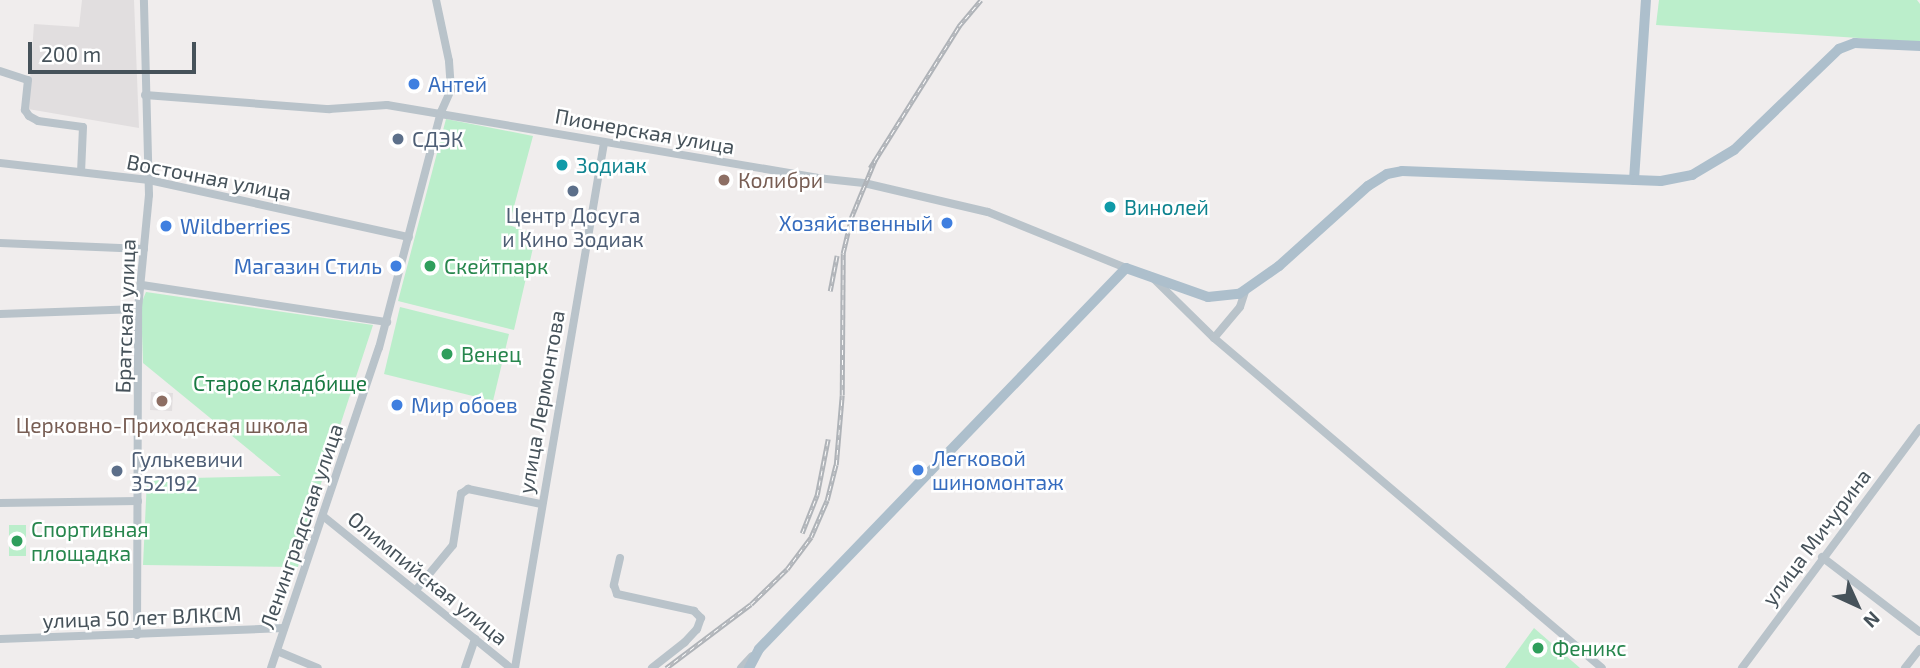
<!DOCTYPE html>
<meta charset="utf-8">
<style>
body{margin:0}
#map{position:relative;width:1920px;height:668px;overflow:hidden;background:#f0eded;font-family:"Exo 2",sans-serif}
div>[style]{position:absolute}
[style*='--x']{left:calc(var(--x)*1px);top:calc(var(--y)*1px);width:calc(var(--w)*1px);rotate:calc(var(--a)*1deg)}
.education>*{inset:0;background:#e1dedf}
.green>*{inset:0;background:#bbeecb}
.minor>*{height:8px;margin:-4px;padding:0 4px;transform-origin:4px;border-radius:4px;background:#b9c3ca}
.major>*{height:10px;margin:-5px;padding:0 5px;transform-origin:5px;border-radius:5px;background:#adbfcc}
.rail>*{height:4.5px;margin-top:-2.25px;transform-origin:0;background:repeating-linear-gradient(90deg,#fff 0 5px,#afb3b8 0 10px);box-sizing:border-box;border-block:2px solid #afb3b8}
.dots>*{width:19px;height:19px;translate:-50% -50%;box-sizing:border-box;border:4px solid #fff;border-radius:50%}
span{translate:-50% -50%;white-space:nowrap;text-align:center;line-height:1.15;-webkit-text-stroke:5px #fff;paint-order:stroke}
.shop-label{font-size:21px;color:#366cbe}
.left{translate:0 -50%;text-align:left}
.right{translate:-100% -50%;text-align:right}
.street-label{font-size:21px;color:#46525a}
.service-label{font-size:21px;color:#4e5e75}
.culture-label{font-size:21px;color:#0d838f}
.education-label{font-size:21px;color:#785e54}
.leisure-label{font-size:21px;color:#27864d}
.park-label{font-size:21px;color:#187a42}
.north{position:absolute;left:1822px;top:570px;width:70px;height:70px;-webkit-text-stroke:5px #fff;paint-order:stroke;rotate:135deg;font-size:19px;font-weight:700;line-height:28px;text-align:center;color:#46525a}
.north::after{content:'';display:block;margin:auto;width:24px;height:32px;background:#46525a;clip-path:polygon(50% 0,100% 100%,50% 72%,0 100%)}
.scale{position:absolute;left:28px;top:42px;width:168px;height:32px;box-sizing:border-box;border:4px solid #46525a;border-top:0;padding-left:9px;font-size:21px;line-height:24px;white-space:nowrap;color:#46525a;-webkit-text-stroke:5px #fff;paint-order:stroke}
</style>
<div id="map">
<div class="education">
<i style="clip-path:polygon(82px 0,134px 0,139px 128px,28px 109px,34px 24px,79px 27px)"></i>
<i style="clip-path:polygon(151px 392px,173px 393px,172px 411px,150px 410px)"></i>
</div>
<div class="green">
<i style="clip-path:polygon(1659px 0,1917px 0,1920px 4px,1920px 42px,1656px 25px)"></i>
<i style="clip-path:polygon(446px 119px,533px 136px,509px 225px,536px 235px,514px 330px,398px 301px)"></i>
<i style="clip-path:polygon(146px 292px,373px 325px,314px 505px,298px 567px,143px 565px,147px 479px,281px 476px,143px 363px,141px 304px)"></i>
<i style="clip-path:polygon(400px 307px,509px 334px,493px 401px,384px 374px)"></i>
<i style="clip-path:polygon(9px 525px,26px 525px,26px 556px,9px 556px)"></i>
<i style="clip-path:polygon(1534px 628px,1580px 668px,1505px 668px)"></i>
</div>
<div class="minor">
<i style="--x:0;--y:71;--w:29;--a:18"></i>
<i style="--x:28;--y:80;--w:30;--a:96"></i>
<i style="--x:25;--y:110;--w:7;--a:56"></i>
<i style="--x:29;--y:116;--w:10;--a:29"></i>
<i style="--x:38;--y:121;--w:45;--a:7.6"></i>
<i style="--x:83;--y:127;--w:45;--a:92.5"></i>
<i style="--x:145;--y:95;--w:185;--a:4.4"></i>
<i style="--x:329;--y:109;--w:58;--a:-3.9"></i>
<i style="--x:387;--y:105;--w:436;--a:9.6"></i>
<i style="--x:817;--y:178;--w:47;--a:6.1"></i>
<i style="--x:864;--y:183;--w:127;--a:13.2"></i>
<i style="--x:988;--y:212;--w:149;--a:22.1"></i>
<i style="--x:0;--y:163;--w:150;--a:6.5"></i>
<i style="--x:149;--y:180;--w:266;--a:12.4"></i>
<i style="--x:0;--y:243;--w:144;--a:2.4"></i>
<i style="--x:1154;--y:279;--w:84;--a:44.5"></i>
<i style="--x:1214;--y:338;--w:509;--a:40.38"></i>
<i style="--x:142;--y:285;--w:248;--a:8.6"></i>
<i style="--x:0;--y:314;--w:138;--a:-2.1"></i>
<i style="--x:1214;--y:338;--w:40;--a:-50"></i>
<i style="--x:1240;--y:307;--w:16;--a:-72"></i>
<i style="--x:0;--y:503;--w:138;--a:-0.8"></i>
<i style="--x:323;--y:516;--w:242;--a:39"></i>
<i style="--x:1822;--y:557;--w:123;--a:37.4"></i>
<i style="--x:620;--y:558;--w:28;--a:103"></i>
<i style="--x:614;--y:585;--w:9;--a:72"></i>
<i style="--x:617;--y:594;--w:79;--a:12.4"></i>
<i style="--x:694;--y:611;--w:10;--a:45"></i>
<i style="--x:701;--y:618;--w:12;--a:110"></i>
<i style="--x:697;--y:629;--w:18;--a:133"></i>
<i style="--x:685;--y:642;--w:42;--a:141.8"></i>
<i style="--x:416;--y:590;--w:58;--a:-50.6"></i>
<i style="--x:453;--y:545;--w:52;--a:-81.1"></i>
<i style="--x:461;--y:494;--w:9;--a:-36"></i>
<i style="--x:468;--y:489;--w:75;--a:11.6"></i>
<i style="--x:137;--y:635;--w:326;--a:-89.8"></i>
<i style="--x:138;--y:309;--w:115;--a:-84.5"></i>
<i style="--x:149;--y:195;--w:195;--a:-91.5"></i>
<i style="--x:0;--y:639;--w:284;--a:-2.2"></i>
<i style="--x:277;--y:651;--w:44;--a:22.5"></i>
<i style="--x:271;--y:668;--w:338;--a:-71.4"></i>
<i style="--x:379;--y:348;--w:244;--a:-75.3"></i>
<i style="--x:441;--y:112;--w:24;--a:-66"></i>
<i style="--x:451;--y:90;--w:29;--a:-94"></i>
<i style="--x:449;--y:61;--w:62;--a:-102"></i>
<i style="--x:465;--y:668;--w:31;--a:-71"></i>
<i style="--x:515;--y:668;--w:532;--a:-80.38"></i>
<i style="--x:741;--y:668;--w:16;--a:-47"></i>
<i style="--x:1742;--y:668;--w:299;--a:-53.4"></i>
<i style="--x:1905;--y:668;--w:24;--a:-52"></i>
</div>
<div class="major">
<i style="--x:1634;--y:180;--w:180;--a:-86.2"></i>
<i style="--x:749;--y:668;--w:21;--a:-62"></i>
<i style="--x:759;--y:649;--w:529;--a:-46.07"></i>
<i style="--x:1126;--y:268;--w:87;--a:19.5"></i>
<i style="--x:1208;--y:297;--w:31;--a:-6"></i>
<i style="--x:1239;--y:294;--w:49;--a:-35"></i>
<i style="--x:1279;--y:266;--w:120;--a:-42"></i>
<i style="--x:1368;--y:186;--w:22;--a:-32"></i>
<i style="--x:1387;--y:174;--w:15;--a:-11"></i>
<i style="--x:1402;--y:171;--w:259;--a:2.2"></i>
<i style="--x:1661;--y:181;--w:32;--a:-11"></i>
<i style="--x:1692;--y:175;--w:49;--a:-30.8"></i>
<i style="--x:1734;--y:150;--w:146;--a:-43.9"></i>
<i style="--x:1839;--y:49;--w:17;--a:-21"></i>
<i style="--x:1855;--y:43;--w:65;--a:2.6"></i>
</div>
<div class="rail">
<i style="--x:870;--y:168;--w:168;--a:-57.9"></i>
<i style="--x:959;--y:26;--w:34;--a:-50"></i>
<i style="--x:830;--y:291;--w:36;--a:-79"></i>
<i style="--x:802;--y:533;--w:41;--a:-68.5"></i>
<i style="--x:817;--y:495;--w:57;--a:-78.9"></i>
<i style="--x:666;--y:668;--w:106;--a:-37"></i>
<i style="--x:751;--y:604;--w:50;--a:-44.2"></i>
<i style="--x:787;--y:569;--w:40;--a:-53"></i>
<i style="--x:811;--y:537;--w:40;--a:-66.6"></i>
<i style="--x:827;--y:500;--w:36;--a:-76"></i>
<i style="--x:836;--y:465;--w:70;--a:-85.1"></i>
<i style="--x:842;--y:395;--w:142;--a:-89.6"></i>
<i style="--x:843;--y:253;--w:36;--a:-77"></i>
<i style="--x:851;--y:218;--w:63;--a:-67.5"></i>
</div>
<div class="dots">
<i style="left:414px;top:84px;background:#3f7fe0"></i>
<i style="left:398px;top:139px;background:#5c6f8a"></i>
<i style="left:562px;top:165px;background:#0f9aa8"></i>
<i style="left:724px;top:180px;background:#8d6e63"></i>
<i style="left:573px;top:191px;background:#5c6f8a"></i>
<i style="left:1110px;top:207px;background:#0f9aa8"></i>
<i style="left:947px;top:223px;background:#3f7fe0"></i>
<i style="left:166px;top:226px;background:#3f7fe0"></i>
<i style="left:396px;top:266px;background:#3f7fe0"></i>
<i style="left:430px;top:266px;background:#2e9e5b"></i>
<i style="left:447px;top:354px;background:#2e9e5b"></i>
<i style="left:162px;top:401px;background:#8d6e63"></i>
<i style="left:397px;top:405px;background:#3f7fe0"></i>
<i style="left:918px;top:470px;background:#3f7fe0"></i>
<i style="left:117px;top:471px;background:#5c6f8a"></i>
<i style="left:17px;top:541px;background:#2e9e5b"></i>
<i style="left:1538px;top:648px;background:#2e9e5b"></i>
</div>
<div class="shop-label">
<span class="left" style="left:428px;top:84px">Антей</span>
<span class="right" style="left:933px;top:223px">Хозяйственный</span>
<span class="left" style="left:180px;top:226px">Wildberries</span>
<span class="right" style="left:382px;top:266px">Магазин Стиль</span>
<span class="left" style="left:411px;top:405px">Мир обоев</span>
<span class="left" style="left:932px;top:470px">Легковой<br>шиномонтаж</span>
</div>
<div class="street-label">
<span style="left:645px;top:131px;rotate:10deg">Пионерская улица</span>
<span style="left:209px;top:177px;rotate:11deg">Восточная улица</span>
<span style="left:125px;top:316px;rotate:-88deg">Братская улица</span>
<span style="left:541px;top:402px;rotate:-80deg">улица Лермонтова</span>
<span style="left:301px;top:526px;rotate:-71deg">Ленинградская улица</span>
<span style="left:1816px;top:537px;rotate:-53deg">улица Мичурина</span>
<span style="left:428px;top:578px;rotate:39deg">Олимпийская улица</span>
<span style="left:142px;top:617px;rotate:-2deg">улица 50 лет ВЛКСМ</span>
</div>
<div class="service-label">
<span class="left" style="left:412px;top:139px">СДЭК</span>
<span style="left:573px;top:227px">Центр Досуга<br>и Кино Зодиак</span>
<span class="left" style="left:131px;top:471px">Гулькевичи<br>352192</span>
</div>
<div class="culture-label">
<span class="left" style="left:576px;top:165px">Зодиак</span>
<span class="left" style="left:1124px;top:207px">Винолей</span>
</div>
<div class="education-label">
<span class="left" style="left:738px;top:180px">Колибри</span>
<span style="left:162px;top:425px">Церковно-Приходская школа</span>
</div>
<div class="leisure-label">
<span class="left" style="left:444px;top:266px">Скейтпарк</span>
<span class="left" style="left:461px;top:354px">Венец</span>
<span class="left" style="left:31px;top:541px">Спортивная<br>площадка</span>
<span class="left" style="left:1552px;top:648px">Феникс</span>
</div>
<div class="park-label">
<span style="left:280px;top:383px">Старое кладбище</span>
</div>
<div class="north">N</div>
<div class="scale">200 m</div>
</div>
